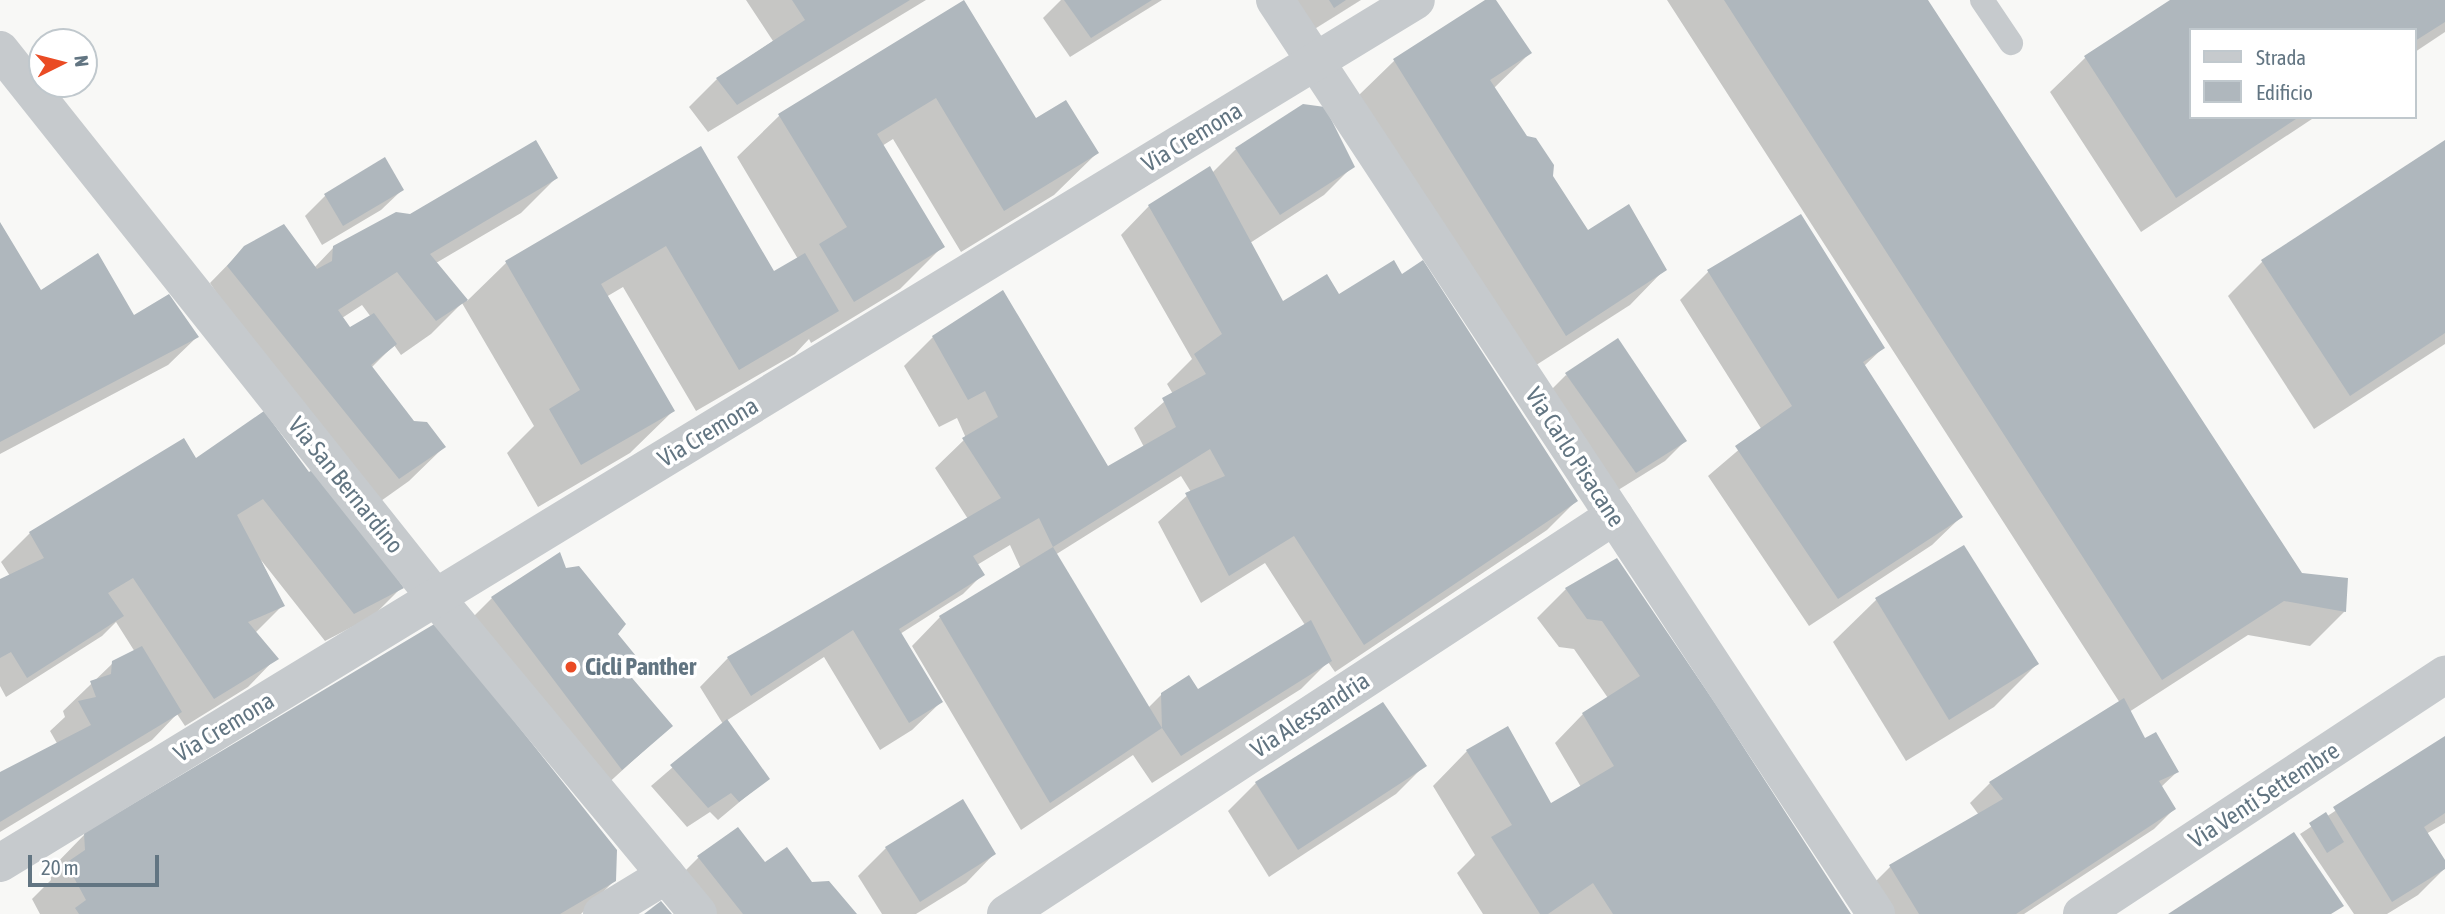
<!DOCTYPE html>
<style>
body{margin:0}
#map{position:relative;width:2445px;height:914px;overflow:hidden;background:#f8f8f6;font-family:"Asap Condensed",sans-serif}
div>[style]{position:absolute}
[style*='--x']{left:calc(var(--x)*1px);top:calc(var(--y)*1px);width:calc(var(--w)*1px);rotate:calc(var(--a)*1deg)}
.shadow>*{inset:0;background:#0003}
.building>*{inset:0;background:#afb7bd}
.service>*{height:24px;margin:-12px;padding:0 12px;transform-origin:12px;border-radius:12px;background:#c6cacd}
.minor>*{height:38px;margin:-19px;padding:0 19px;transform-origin:19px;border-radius:19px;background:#c6cacd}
.tertiary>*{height:38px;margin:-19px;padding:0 19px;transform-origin:19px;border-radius:19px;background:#c6cacd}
.dots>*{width:19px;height:19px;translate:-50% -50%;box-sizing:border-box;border:4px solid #fff;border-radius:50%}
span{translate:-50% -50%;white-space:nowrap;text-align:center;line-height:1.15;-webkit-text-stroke:7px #fff;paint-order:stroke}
.street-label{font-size:24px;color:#627582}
.poi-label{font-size:24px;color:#627582;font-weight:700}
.left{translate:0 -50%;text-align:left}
.legend{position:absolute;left:2189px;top:28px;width:228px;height:91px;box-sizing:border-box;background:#fff;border:2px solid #c0c8cd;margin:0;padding:9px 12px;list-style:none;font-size:21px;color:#627582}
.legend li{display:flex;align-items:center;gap:14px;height:35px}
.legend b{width:35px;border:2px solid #c0c8cd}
.north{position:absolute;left:28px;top:28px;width:70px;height:70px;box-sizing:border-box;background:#fff;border:2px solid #c0c8cd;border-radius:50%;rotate:84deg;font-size:19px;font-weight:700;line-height:28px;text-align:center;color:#627582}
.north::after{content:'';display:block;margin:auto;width:24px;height:32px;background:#ea4b24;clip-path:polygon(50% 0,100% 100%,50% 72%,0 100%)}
.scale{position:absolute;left:28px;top:855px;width:131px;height:32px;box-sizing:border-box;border:4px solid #627582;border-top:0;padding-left:9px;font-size:21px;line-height:24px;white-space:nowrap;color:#627582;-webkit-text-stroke:5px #fff;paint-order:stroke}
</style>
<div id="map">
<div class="shadow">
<i style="clip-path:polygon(746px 0,926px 0,708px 132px,689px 107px,717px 79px,773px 41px)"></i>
<i style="clip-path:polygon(1061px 0,1162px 0,1070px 57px,1043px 18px)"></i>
<i style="clip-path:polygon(1282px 0,1361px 0,1305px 35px)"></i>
<i style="clip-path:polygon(1487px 0,1494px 0,1530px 53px,1493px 89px,1588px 233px,1664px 270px,1630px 305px,1530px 369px,1359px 95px,1394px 61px)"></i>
<i style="clip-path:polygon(1667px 0,1927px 0,2301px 575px,2345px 611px,2310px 646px,2248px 635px,2129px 712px,2144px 741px,2177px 772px,2161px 787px,2174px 809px,2154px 829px,2024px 914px,1887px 914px,1870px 887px,1890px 867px,1979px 815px,1970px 803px,1990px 783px,2120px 703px)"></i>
<i style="clip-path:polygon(2173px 0,2445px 0,2445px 32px,2415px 52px,2415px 30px,2191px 30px,2191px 117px,2315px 117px,2141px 232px,2050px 92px,2085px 58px)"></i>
<i style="clip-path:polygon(evenodd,963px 2px,1036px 121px,1097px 153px,1054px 195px,961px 252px,893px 139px,882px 146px,943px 246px,900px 289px,811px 343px,809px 339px,795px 354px,696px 411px,623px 287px,606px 297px,673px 411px,630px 453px,538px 507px,507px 453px,534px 426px,462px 303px,431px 334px,401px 355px,394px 345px,371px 368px,413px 422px,444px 447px,409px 481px,364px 513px,210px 283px,245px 247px,314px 268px,334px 247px,410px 216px,556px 178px,521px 213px,436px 263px,467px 301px,506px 263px,700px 148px,773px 274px,798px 259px,737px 157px,780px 115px,963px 2px,362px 305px,371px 317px,349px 329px,342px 318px,362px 305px)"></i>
<i style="clip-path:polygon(2445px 142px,2445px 344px,2314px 429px,2228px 296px,2262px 262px)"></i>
<i style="clip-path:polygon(evenodd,1236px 149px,1353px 166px,1324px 195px,1250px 243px,1282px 304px,1338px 297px,1402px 276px,1576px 501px,1547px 530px,1335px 672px,1328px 662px,1301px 689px,1152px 783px,1133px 755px,1021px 830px,912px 646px,940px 617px,1021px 569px,1010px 545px,977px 565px,983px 574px,963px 594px,900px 634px,941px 702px,912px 730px,880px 750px,824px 657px,726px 721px,767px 779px,718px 820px,710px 812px,687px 827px,651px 786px,723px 724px,700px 687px,728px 658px,968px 519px,935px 468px,966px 438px,957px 418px,939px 427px,904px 366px,933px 337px,1003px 292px,1108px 468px,1144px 447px,1134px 428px,1173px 394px,1167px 384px,1192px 359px,1121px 235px,1149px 206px,1212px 173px,1236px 149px,1181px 476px,1191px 492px,1158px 522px,1201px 603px,1265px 563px,1305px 625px,1197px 691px,1162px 694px,1148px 708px,1055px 555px,1181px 476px)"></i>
<i style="clip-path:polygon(402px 190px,381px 210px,322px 245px,305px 216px,325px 196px)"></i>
<i style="clip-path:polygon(1801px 216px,1883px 348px,1864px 366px,1961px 517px,1932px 545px,1809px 626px,1708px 476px,1762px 430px,1680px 300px,1708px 272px)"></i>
<i style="clip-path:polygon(0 226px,41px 293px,197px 337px,168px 365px,0 454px)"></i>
<i style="clip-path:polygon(1566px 375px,1685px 441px,1665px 461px,1615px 492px,1546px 395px)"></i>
<i style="clip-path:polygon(183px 440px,195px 461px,308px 474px,402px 587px,373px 616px,325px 641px,261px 560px,283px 605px,255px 633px,276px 658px,248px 687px,185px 726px,177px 714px,152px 740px,0 832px,0 774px,58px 745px,50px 731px,65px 717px,63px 711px,113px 663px,135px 652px,116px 622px,102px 636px,6px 697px,0 686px,0 581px,10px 576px,1px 562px,30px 533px)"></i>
<i style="clip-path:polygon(1963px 548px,2037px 664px,1994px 707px,1906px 761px,1833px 642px,1876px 600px)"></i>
<i style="clip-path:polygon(1616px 561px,1849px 914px,1483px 914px,1457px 873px,1475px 855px,1433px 786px,1467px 751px,1550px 805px,1581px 787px,1555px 743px,1583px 714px,1608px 698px,1574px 649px,1559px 647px,1537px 618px,1566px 589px)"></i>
<i style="clip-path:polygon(565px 570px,633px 656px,621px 668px,671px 726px,593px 797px,464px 626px,492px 598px)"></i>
<i style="clip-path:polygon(2445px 739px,2445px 823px,2426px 834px,2445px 868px,2418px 895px,2387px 914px,2354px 914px,2300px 834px)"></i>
<i style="clip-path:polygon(1424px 766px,1396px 794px,1269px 877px,1228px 811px,1256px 783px)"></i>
<i style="clip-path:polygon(738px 830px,764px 865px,811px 884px,854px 914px,692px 914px,670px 886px,698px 858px)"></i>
<i style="clip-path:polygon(85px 834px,615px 880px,581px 914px,40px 914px,32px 899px,51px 880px,50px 870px)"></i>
<i style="clip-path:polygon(886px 848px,994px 854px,966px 883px,916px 914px,882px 914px,858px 876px)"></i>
</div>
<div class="building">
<i style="clip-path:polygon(792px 0,910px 0,737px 105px,716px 78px,805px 20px)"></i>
<i style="clip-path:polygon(964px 0,1036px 118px,1066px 100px,1099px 153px,1004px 211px,936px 98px,877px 134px,945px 247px,854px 302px,819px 244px,847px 227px,778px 114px)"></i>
<i style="clip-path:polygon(1064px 0,1152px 0,1091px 38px)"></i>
<i style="clip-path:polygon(1329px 0,1346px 0,1334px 8px)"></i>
<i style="clip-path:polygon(1485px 0,1496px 0,1532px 53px,1490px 80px,1527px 136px,1536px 138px,1554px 165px,1553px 176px,1588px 230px,1629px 204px,1667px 270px,1566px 336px,1393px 59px)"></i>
<i style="clip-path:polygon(1724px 0,1928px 0,2302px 573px,2348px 578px,2346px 612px,2284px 601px,2162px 680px)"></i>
<i style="clip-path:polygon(2170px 0,2445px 0,2445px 22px,2415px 41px,2415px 30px,2191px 30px,2191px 117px,2299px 117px,2176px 198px,2084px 56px)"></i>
<i style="clip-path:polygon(1303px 104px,1325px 107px,1355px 167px,1280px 215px,1235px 148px)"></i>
<i style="clip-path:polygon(536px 140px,558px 178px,430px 254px,468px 300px,436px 321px,397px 272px,338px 310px,350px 327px,374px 313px,397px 344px,371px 365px,414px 421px,427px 422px,446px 447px,399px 479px,227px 266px,244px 246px,284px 224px,317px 269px,332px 261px,333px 246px,396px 212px,410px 214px)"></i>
<i style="clip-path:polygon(2445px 140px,2445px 333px,2350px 396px,2261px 260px)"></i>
<i style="clip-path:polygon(701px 146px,774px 271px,805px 253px,839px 311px,739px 370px,666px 246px,601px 284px,675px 411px,581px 465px,549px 409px,580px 390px,505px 261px)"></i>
<i style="clip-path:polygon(385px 157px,404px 190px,343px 226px,324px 194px)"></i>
<i style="clip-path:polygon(1210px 166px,1283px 301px,1327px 274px,1339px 294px,1394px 260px,1402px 274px,1423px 260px,1578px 501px,1364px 645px,1294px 536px,1229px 576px,1185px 493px,1225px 476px,1210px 449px,1053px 547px,1039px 518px,973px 556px,985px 575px,899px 629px,943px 702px,909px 723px,853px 630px,751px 696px,727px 657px,1001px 498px,962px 438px,998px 417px,985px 391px,968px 400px,932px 336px,1003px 290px,1108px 466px,1176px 427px,1162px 398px,1206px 374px,1194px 354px,1222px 334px,1148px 205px)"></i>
<i style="clip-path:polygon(1801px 214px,1885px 348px,1863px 362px,1963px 517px,1838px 599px,1735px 446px,1792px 406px,1707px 270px)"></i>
<i style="clip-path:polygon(0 222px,41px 290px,98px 253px,134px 315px,169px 294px,199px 337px,0 442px)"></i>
<i style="clip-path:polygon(1618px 338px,1687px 441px,1636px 473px,1565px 373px)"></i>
<i style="clip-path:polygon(264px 411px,309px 472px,317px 467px,404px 588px,354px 614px,263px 499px,237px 515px,285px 606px,248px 622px,279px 659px,214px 699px,133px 578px,108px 593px,124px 616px,27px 678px,11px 652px,0 658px,0 579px,44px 558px,29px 532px,184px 438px,196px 458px)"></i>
<i style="clip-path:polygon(1964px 545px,2039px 664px,1949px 720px,1875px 598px)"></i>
<i style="clip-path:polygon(1053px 547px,1162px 728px,1050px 803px,939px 616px)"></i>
<i style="clip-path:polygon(560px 552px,566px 568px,579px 566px,626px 624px,618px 634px,636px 656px,621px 665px,673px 726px,622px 770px,491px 597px)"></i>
<i style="clip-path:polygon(1617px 558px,1717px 706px,1851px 914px,1613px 914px,1593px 883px,1548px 914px,1540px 914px,1491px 837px,1512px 825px,1466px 750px,1508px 726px,1551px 803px,1614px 766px,1582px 713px,1640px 676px,1602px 621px,1587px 619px,1565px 588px)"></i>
<i style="clip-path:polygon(1311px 620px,1332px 661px,1181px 756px,1162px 728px,1161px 693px,1189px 675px,1198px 689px)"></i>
<i style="clip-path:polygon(436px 623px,617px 850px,616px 881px,560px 914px,79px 914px,75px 908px,86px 900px,66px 863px,85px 850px,84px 833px)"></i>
<i style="clip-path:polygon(142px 646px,182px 712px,0 822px,0 772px,91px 725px,78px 701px,96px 697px,90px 681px,111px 674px,112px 661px)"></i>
<i style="clip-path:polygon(2124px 698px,2145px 738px,2156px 732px,2179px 772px,2159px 781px,2176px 809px,2016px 914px,1919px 914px,1889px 865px,2003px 799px,1989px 782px)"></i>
<i style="clip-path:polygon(1383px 702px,1427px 766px,1298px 850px,1255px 782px)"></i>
<i style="clip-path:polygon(727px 719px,770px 779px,739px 802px,731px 793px,708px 808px,670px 765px)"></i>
<i style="clip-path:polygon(2445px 736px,2445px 813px,2424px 827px,2445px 860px,2445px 869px,2392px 902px,2333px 807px)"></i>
<i style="clip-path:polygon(963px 799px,996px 854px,920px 902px,885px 847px)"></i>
<i style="clip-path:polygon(2326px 812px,2344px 842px,2327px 853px,2309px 823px)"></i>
<i style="clip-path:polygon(738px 827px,765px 862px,787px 847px,812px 882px,829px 881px,857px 914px,743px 914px,697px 856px)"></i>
<i style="clip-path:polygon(2294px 832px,2344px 906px,2331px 914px,2168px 914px)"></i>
<i style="clip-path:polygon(661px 901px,672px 914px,644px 914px)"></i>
</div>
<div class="service">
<i style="--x:1982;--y:0;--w:52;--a:56"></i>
</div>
<div class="minor">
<i style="--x:1275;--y:0;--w:1094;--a:56.67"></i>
<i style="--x:0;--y:50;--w:700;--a:51.49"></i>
<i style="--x:436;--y:598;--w:410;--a:50.3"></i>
<i style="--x:0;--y:863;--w:1658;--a:-31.36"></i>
<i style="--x:602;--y:914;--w:75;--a:-31.4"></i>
<i style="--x:1006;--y:914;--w:727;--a:-33.21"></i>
</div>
<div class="tertiary">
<i style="--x:2082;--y:914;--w:435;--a:-33.4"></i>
</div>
<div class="dots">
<i style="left:571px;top:667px;background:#ea4b24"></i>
</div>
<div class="street-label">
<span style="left:1192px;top:137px;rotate:-31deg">Via Cremona</span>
<span style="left:708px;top:432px;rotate:-31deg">Via Cremona</span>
<span style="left:1575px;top:457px;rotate:57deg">Via Carlo Pisacane</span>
<span style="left:346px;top:485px;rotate:51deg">Via San Bernardino</span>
<span style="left:1310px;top:715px;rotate:-33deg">Via Alessandria</span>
<span style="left:224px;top:727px;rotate:-31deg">Via Cremona</span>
<span style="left:2264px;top:795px;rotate:-33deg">Via Venti Settembre</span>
</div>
<div class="poi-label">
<span class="left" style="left:585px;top:667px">Cicli Panther</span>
</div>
<ul class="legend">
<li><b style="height:9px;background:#c6cacd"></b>Strada</li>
<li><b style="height:19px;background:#afb7bd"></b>Edificio</li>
</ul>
<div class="north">N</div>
<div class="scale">20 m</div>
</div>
